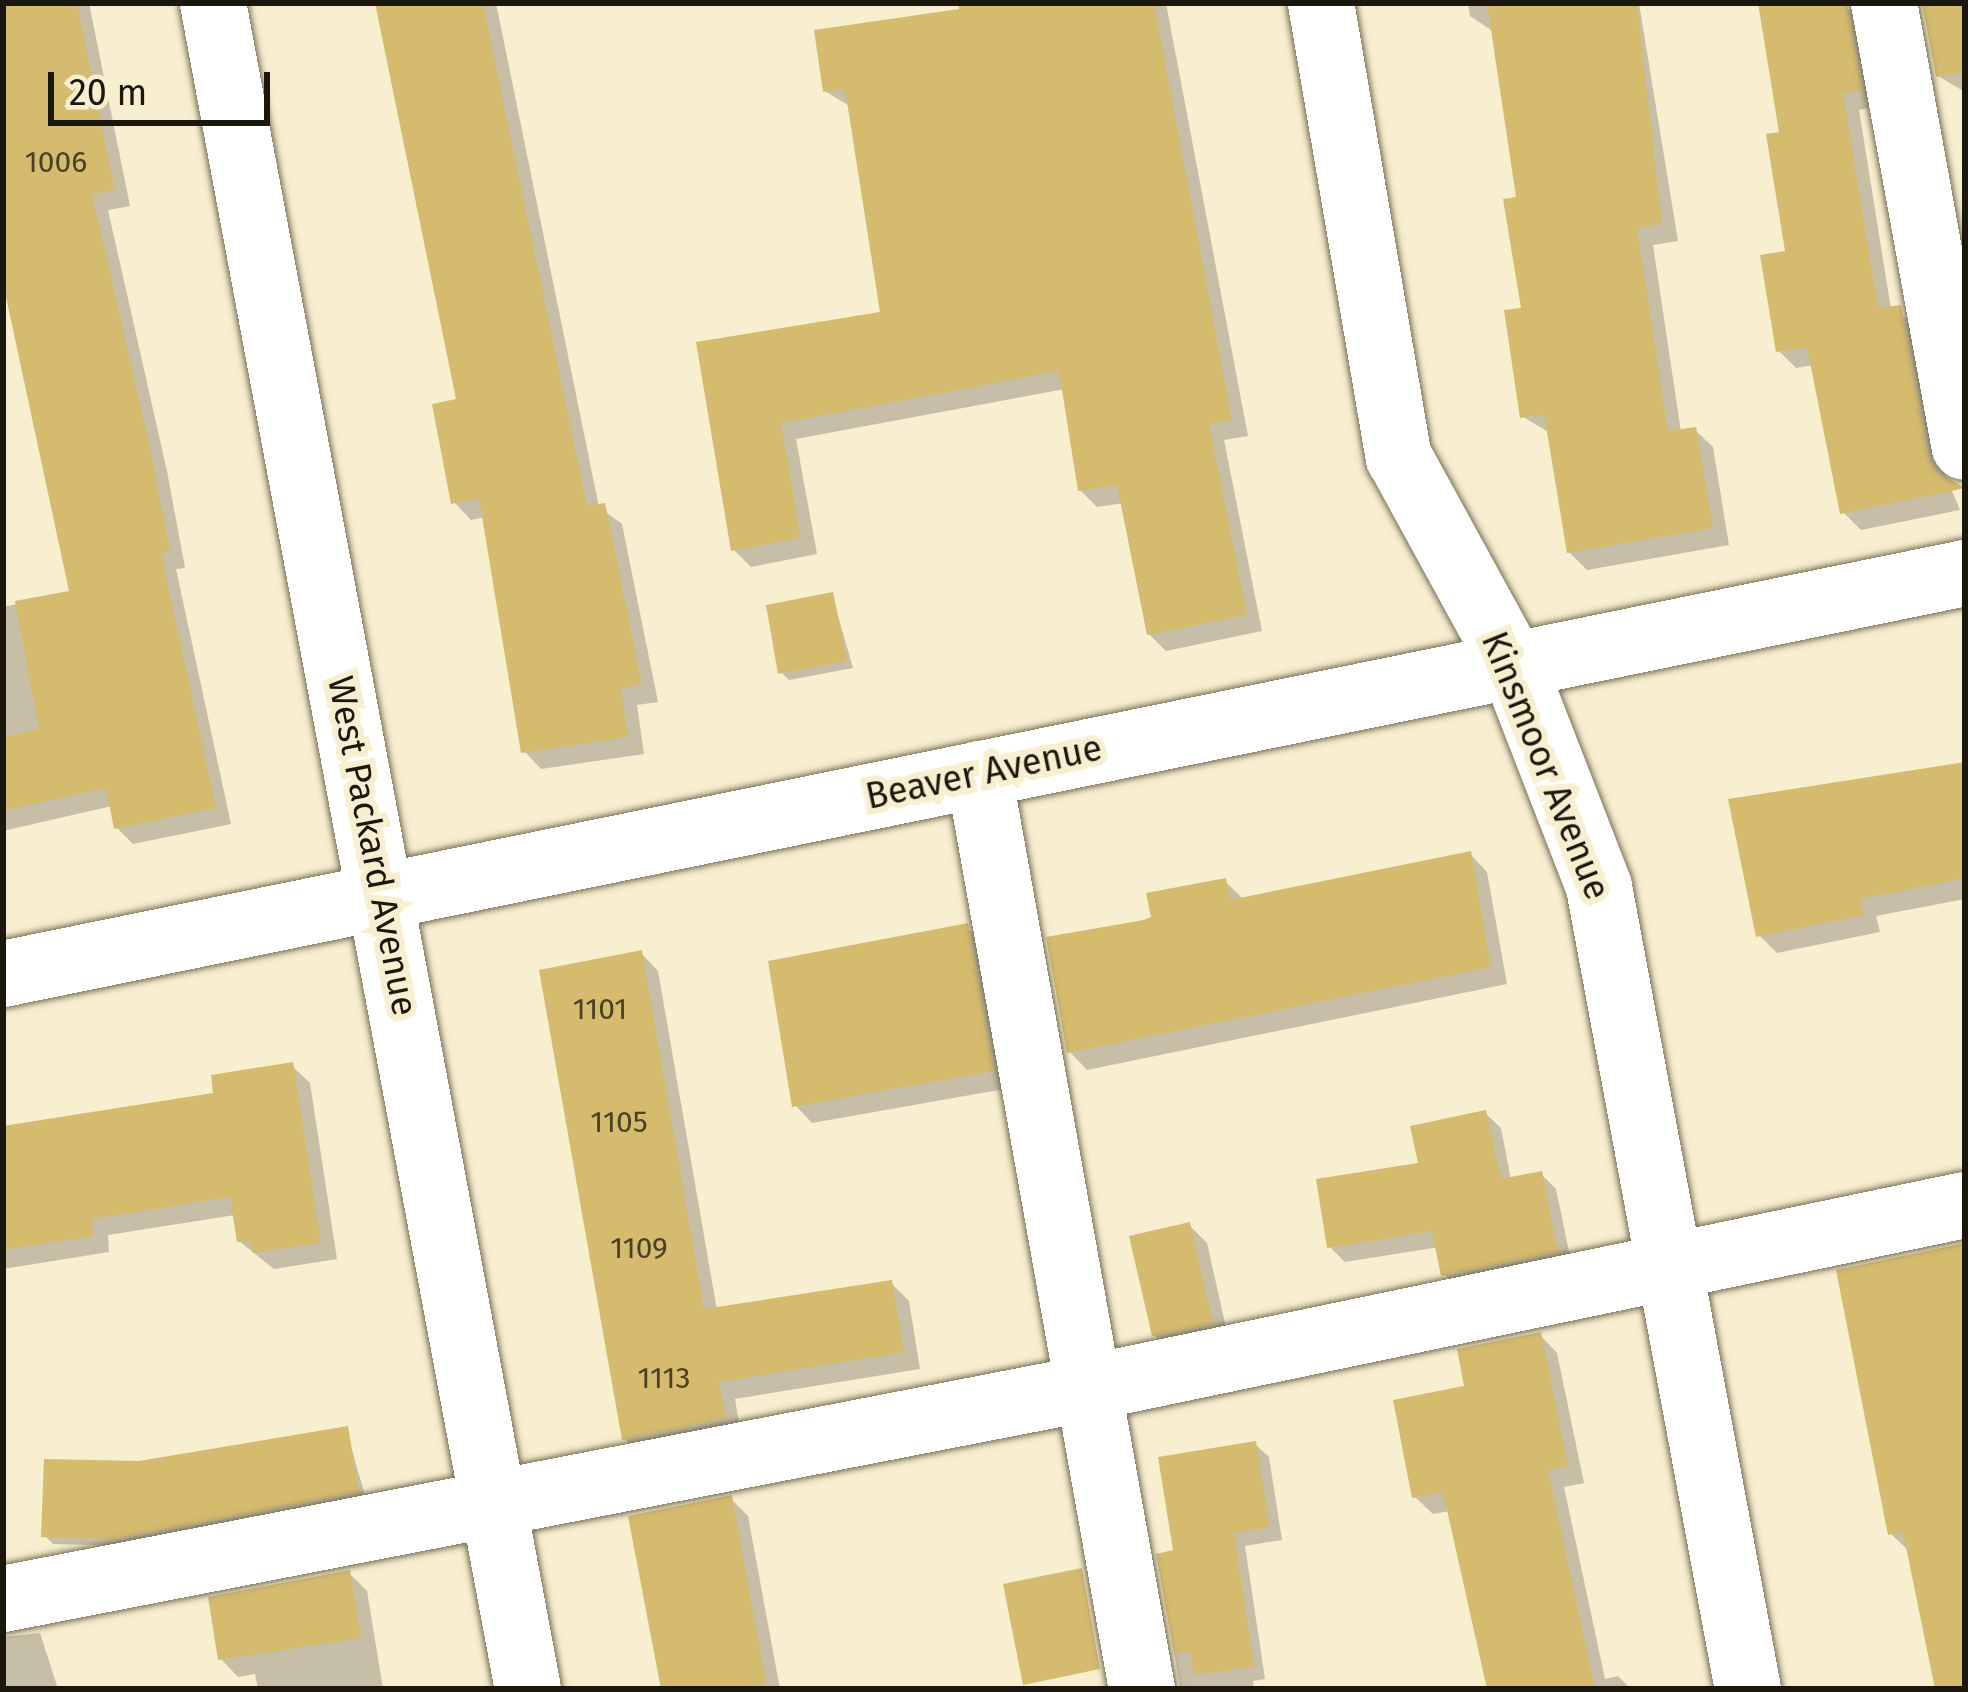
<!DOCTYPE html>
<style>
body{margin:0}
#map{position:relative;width:1968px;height:1692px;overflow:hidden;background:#f8eed0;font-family:"Fira Sans",sans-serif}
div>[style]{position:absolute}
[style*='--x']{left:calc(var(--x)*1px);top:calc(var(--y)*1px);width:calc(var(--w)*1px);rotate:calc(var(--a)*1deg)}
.shadow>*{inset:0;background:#0003}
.building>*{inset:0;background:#d5bb6e}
.roads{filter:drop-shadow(0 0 3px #797056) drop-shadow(0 0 3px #797056)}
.minor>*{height:66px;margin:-33px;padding:0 33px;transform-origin:33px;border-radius:33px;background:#fff}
span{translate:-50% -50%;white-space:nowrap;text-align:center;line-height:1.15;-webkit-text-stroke:12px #f8eed0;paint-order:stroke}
.number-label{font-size:30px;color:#4a4024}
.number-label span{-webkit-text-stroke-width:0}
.street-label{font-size:36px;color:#1b170c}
.frame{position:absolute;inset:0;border:6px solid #1b170c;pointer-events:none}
.scale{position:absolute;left:48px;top:72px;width:222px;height:54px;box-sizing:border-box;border:6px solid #1b170c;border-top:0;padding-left:15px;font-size:36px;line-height:42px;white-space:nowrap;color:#1b170c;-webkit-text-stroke:9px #f8eed0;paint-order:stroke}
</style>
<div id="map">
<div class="shadow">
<i style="clip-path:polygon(3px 3px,89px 3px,130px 206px,108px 210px,167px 471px,185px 568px,176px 569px,231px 824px,133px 844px,116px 827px,112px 806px,3px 831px,3px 607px,73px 593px,3px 263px)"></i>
<i style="clip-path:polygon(386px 3px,496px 3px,599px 507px,622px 524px,658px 702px,637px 705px,644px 754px,541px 769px,524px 751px,485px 517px,471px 520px,454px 502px,460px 402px)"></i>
<i style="clip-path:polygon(961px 3px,1166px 3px,1248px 436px,1224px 440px,1262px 631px,1166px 651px,1149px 634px,1124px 503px,1097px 507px,1080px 490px,1065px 389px,796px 439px,817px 554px,751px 567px,734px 550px,699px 345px,884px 314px,851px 107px,825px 91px,962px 12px)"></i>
<i style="clip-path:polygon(1468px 3px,1639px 3px,1678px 241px,1653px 245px,1681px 432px,1695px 430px,1713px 447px,1729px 545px,1587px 570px,1569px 552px,1550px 433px,1523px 417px,1520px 199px,1494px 32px,1470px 16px)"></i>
<i style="clip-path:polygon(1838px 3px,1864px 19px,1878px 106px,1859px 110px,1891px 309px,1918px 326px,1945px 474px,1960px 510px,1861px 530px,1843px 512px,1814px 365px,1796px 368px,1779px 351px,1788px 253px,1782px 134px)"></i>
<i style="clip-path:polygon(1923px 3px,1965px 3px,1965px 92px,1938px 76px)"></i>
<i style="clip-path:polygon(832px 595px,853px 668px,789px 680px,781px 672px)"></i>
<i style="clip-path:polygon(1965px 764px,1965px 899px,1876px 916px,1880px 932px,1777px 953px,1759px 935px)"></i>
<i style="clip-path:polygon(1470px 854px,1487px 872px,1507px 984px,1087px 1070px,1070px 1052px,1155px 918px,1225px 881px,1244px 900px)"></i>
<i style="clip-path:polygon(967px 927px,984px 944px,1010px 1088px,812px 1123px,795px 1105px)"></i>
<i style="clip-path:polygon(641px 953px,658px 971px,717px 1310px,891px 1283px,909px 1301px,920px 1369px,735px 1399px,741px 1435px,643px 1457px,625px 1439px)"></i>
<i style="clip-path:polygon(292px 1066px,310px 1083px,337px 1259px,274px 1269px,239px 1241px,235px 1215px,108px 1235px,109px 1252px,3px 1269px,3px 1130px,217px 1095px)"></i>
<i style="clip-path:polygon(1485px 1113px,1501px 1128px,1511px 1180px,1541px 1174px,1556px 1189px,1572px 1266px,1459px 1290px,1444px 1274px,1439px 1247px,1345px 1262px,1330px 1247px)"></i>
<i style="clip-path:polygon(1189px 1225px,1207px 1243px,1229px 1341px,1172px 1353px,1154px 1335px)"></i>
<i style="clip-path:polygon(1965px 1246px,1965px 1689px,1938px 1689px,1909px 1551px,1891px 1534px)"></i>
<i style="clip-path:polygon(1540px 1335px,1557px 1353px,1584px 1483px,1564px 1487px,1605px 1679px,1618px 1676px,1631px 1689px,1490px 1689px,1450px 1511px,1433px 1514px,1415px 1497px,1468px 1388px)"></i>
<i style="clip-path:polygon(346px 1429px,366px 1499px,125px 1546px,53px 1544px,44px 1535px,139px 1464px)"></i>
<i style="clip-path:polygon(1255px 1444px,1269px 1457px,1282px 1540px,1245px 1546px,1265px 1679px,1253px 1681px,1254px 1689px,1180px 1689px,1159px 1556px,1177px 1553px)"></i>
<i style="clip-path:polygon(731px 1499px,748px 1516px,780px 1689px,665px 1689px)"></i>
<i style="clip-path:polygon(349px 1573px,367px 1591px,383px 1689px,258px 1689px,255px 1674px,238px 1677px,221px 1659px)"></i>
<i style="clip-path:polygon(40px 1633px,58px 1689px,3px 1689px,3px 1637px)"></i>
</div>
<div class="building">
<i style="clip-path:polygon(3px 3px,77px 3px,115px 190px,92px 194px,151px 452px,170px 551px,161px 553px,216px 808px,114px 829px,106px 788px,3px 811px,3px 737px,39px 729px,15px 601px,69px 591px,3px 283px)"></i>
<i style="clip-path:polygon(375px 3px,483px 3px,587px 506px,605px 503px,642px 685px,621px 688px,628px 737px,521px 753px,479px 498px,451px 504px,432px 404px,456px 399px)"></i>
<i style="clip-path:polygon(958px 3px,1154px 3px,1232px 420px,1209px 424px,1247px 615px,1147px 635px,1117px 485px,1078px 491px,1059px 371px,781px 423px,801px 538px,731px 551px,696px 342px,880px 312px,845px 89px,823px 92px,814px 30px,959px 9px)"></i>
<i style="clip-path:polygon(1487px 3px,1637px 3px,1662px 224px,1637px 228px,1668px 431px,1696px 427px,1713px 528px,1567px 553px,1544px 414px,1520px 418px,1504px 310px,1521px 308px,1503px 199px,1516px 197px)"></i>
<i style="clip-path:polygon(1758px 3px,1847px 3px,1862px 90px,1843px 93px,1878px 308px,1901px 305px,1928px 455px,1937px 472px,1965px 488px,1840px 514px,1807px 347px,1776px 352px,1760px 255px,1785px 251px,1766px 134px,1779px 132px)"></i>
<i style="clip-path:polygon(1922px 3px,1965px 3px,1965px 72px,1936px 77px)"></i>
<i style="clip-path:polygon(833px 592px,847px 661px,778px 674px,766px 605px)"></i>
<i style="clip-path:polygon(1965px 762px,1965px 878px,1861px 899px,1864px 915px,1756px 937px,1728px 799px)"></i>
<i style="clip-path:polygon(1471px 851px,1491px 967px,1067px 1053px,1046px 937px,1144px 920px,1151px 917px,1146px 893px,1226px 878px,1230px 900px)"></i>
<i style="clip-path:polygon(968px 923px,994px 1071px,792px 1107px,768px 961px)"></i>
<i style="clip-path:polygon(642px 950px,704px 1309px,892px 1280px,904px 1352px,719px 1382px,726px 1418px,622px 1440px,539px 970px)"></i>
<i style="clip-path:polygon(293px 1062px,321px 1243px,253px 1253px,251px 1241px,237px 1242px,230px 1197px,92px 1219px,93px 1236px,3px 1250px,3px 1126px,213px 1093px,211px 1075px)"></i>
<i style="clip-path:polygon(1486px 1110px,1501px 1179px,1542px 1171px,1558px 1252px,1441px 1276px,1432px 1231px,1327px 1248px,1316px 1179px,1418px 1163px,1410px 1126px)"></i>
<i style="clip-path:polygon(1190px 1222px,1213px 1324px,1152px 1336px,1129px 1236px)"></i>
<i style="clip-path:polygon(1965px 1243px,1965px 1689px,1935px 1689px,1903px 1532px,1888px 1535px,1836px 1270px)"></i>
<i style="clip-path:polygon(1541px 1332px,1568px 1466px,1548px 1470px,1595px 1689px,1487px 1689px,1443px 1492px,1412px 1498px,1393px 1400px,1464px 1386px,1457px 1349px)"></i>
<i style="clip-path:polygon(348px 1426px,359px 1492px,115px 1539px,41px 1537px,44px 1459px,139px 1461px)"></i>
<i style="clip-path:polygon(1256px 1441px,1270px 1527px,1234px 1533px,1254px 1667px,1194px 1675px,1190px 1651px,1174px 1654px,1156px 1554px,1173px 1550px,1158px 1457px)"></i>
<i style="clip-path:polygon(732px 1495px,767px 1689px,661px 1689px,628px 1516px)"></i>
<i style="clip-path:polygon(1082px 1568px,1100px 1669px,1023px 1685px,1003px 1584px)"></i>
<i style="clip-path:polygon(350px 1570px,361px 1638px,218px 1660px,208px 1597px)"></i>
</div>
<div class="roads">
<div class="minor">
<i style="--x:213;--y:3;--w:1715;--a:79.42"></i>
<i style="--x:1321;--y:3;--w:461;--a:80.3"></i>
<i style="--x:1399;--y:457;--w:237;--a:61.3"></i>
<i style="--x:1513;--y:665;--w:238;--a:68.8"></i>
<i style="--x:1599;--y:887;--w:816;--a:79.48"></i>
<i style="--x:1884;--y:3;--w:451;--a:79.7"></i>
<i style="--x:979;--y:774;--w:929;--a:79.9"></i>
<i style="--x:3;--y:974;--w:2003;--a:-11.55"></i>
<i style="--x:3;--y:1599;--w:1105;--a:-11"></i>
<i style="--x:1088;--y:1388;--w:896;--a:-11.79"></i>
</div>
</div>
<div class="number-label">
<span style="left:56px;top:162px">1006</span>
<span style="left:600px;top:1009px">1101</span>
<span style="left:619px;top:1122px">1105</span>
<span style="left:639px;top:1248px">1109</span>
<span style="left:664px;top:1378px">1113</span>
</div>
<div class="street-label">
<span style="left:1545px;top:766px;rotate:68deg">Kinsmoor Avenue</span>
<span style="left:984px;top:773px;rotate:-12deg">Beaver Avenue</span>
<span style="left:372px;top:846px;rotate:79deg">West Packard Avenue</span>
</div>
<div class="frame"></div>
<div class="scale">20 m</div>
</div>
